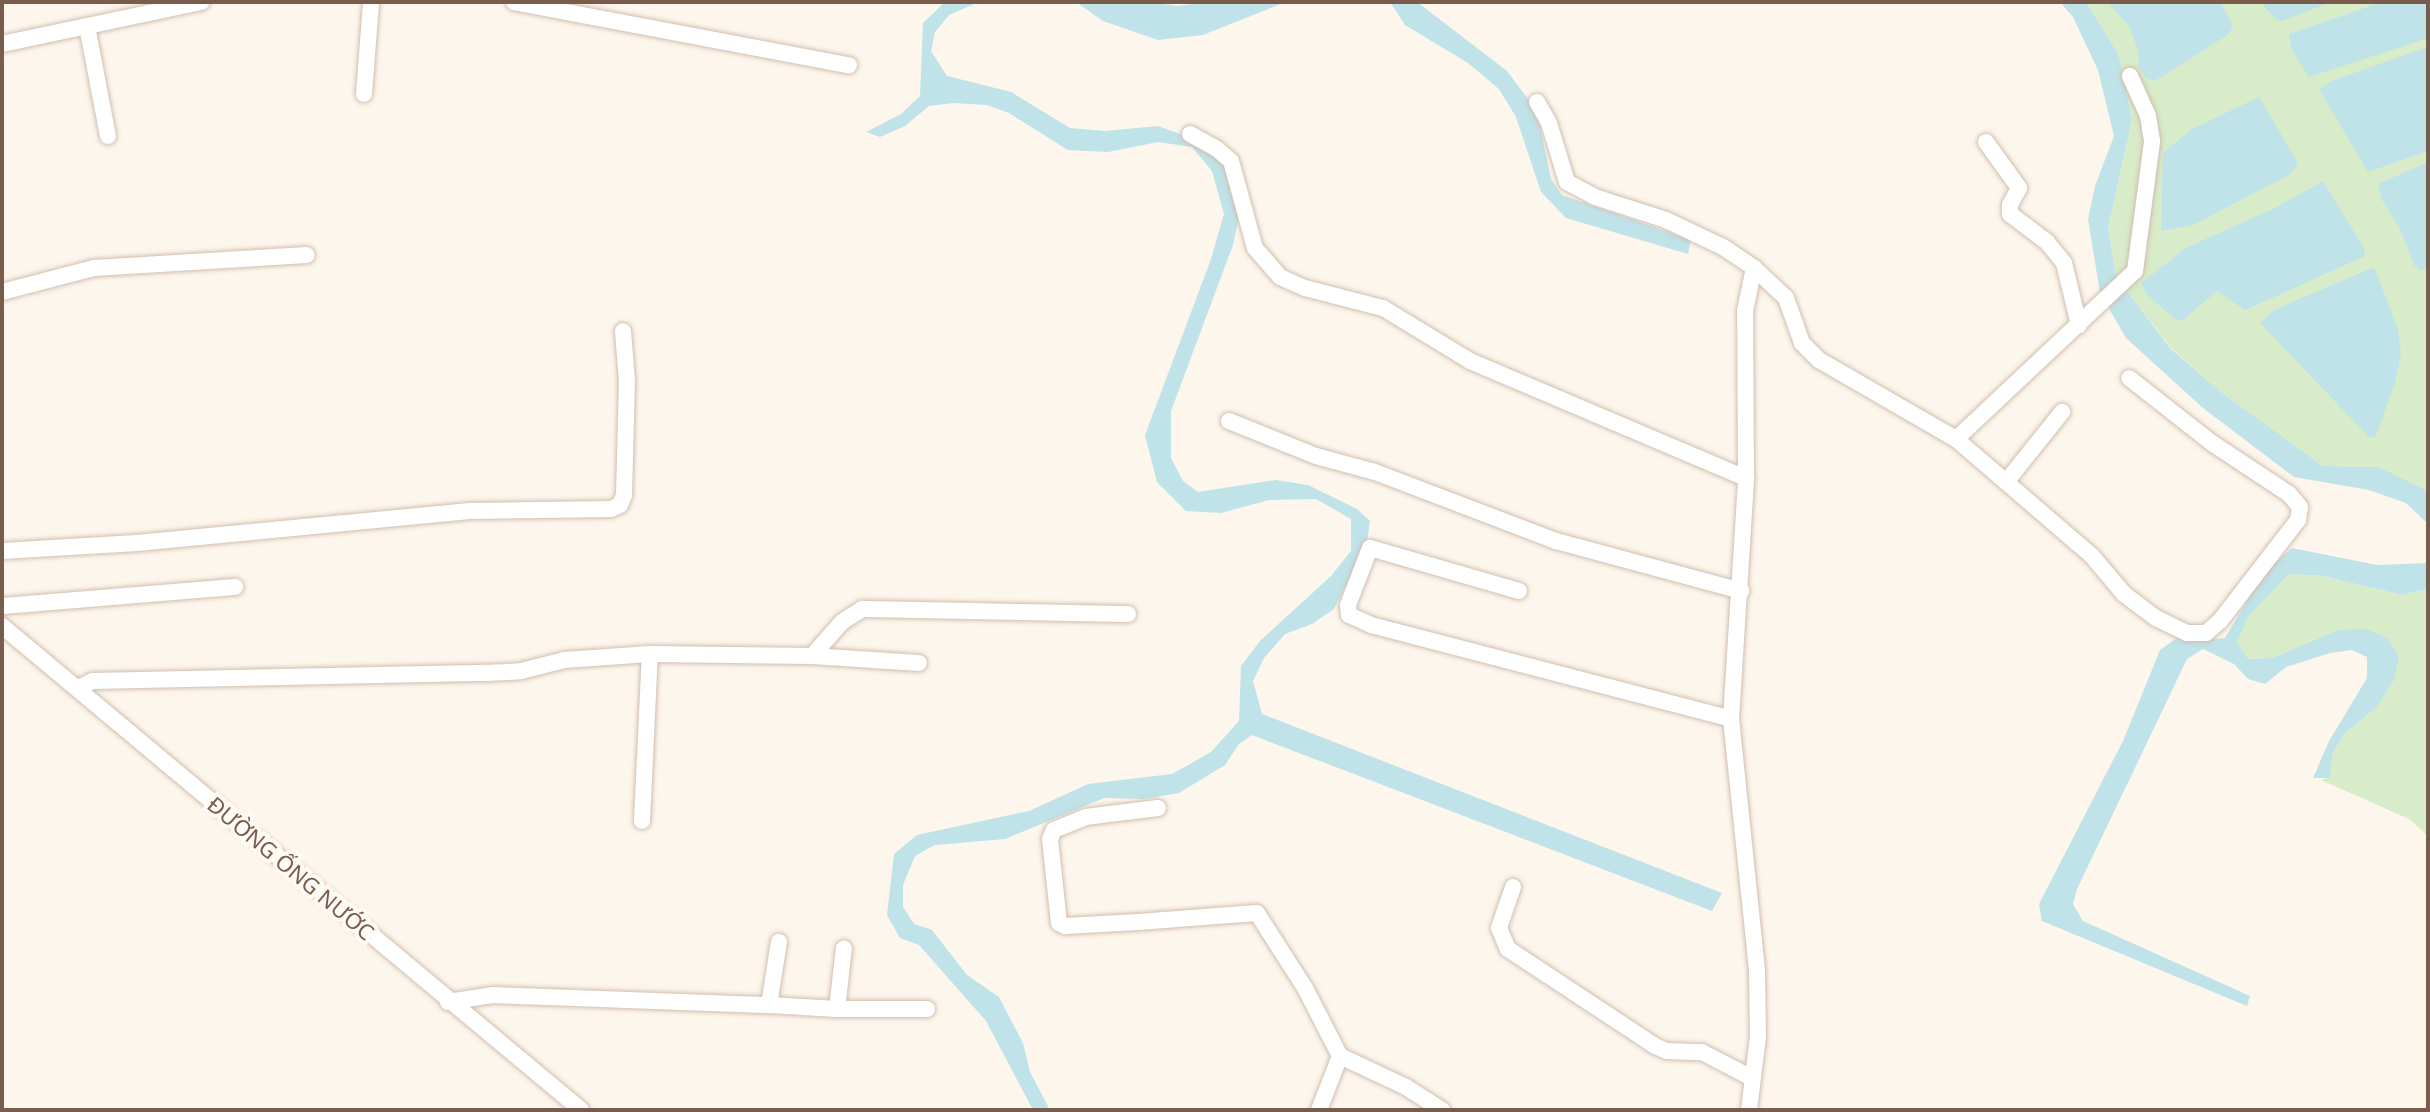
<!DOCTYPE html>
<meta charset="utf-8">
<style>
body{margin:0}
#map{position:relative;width:2430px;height:1112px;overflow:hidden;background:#fdf6ec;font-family:"Noto Sans",sans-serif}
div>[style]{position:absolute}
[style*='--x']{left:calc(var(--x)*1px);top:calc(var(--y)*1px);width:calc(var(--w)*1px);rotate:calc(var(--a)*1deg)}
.green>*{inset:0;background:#d8ecc9}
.water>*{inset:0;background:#bfe3e8}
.roads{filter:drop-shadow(0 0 2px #d1beb0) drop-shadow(0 0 2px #d1beb0)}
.minor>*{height:16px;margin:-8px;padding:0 8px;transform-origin:8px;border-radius:8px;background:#fff}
span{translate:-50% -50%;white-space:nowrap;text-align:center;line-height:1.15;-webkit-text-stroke:8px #fffaf3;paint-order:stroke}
.street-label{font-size:22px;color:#7a5c4d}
.frame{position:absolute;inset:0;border:4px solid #7a5c4d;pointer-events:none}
</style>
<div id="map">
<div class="green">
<i style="clip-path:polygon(2086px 2px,2428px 2px,2428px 491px,2379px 467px,2323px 466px,2221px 392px,2170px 347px,2116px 276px,2108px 228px,2132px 120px,2119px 55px)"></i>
<i style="clip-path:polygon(2289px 574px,2323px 576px,2402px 595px,2428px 589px,2428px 836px,2409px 819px,2321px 780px,2330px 777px,2333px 753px,2345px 733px,2377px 707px,2393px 680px,2338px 630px,2272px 658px,2247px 659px,2237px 643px,2248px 617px)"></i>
</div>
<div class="water">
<i style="clip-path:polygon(945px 2px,979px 2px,949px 15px,935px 32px,931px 51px,947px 76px,1011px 92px,1070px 128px,1105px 131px,1158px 126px,1197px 140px,1228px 166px,1240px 212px,1233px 245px,1171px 411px,1171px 458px,1183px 481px,1198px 492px,1276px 480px,1308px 485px,1357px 509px,1370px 521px,1367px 542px,1334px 609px,1312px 624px,1285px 634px,1264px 658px,1253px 681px,1262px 714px,1722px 893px,1712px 911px,1252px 735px,1239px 744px,1225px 765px,1179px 793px,1144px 799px,1104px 798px,1005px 839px,935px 845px,915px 856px,903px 885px,903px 907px,914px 924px,932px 930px,967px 975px,999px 997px,1023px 1043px,1030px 1072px,1050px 1110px,1033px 1110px,986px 1021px,919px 945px,900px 938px,887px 915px,894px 854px,917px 835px,1029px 811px,1088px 784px,1172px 774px,1211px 752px,1239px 721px,1241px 666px,1260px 641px,1331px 576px,1351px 551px,1351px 519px,1316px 499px,1269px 500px,1221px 513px,1186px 511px,1157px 482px,1145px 435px,1211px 259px,1224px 214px,1212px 171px,1192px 147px,1158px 142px,1108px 152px,1068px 150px,1009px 113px,987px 105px,953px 103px,929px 106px,905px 126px,880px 137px,866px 132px,901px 114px,920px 96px,923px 23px)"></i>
<i style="clip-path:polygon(1076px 2px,1148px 2px,1178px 6px,1207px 2px,1286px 2px,1203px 35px,1158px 40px,1103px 21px)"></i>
<i style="clip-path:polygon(1390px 2px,1417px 2px,1507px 71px,1537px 111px,1551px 179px,1562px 195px,1691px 240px,1688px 254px,1566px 218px,1541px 192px,1516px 117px,1499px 89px,1468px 63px,1405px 25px)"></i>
<i style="clip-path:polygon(2060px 2px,2086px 2px,2119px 55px,2132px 120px,2108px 228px,2116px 276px,2170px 348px,2221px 392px,2323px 466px,2379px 467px,2428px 491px,2428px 524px,2406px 503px,2369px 490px,2294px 477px,2203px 408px,2126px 338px,2100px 293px,2088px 219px,2095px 186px,2114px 136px,2098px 70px,2073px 17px)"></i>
<i style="clip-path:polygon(2107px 2px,2220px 2px,2233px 26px,2229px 34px,2155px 81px,2146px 78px,2139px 67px,2138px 50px,2129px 26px)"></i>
<i style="clip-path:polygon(2261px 2px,2331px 2px,2282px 21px,2275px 19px)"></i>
<i style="clip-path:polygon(2382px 2px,2428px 2px,2428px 38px,2309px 77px,2291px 48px,2289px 34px)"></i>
<i style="clip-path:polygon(2428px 47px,2428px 151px,2368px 172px,2319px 89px,2331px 81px)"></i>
<i style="clip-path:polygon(2259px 97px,2298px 163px,2291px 174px,2193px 225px,2161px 231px,2163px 153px,2192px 129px)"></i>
<i style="clip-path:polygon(2428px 162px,2428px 269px,2420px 270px,2414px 265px,2399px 227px,2382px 200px,2378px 184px)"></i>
<i style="clip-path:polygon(2323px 181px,2364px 248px,2365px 256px,2245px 310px,2217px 291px,2183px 320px,2175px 319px,2147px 295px,2141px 283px,2186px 248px,2275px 208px)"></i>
<i style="clip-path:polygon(2372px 268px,2376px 271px,2398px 330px,2401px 353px,2395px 383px,2375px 438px,2369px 437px,2260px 323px,2274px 310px)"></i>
<i style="clip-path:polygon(2292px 548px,2377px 565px,2428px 563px,2428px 589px,2402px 595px,2323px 576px,2289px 574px,2248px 617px,2237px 643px,2248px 659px,2272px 658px,2338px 630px,2366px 629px,2387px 638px,2399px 656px,2394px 680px,2377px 707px,2345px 733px,2333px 753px,2330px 778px,2313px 778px,2329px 741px,2367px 678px,2367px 657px,2352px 650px,2330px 653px,2286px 667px,2265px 684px,2248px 679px,2234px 664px,2203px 649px,2187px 659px,2077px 889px,2073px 904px,2083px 921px,2250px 996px,2247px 1006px,2042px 921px,2039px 904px,2123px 741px,2160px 650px,2177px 638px,2207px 640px,2225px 638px,2263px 574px)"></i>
</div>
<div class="roads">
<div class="minor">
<i style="--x:514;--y:2;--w:341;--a:10.7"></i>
<i style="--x:87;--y:26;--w:112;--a:79.2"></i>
<i style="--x:2;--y:44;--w:204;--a:-11.9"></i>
<i style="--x:364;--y:94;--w:92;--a:-85.6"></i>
<i style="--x:1537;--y:102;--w:24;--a:60"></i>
<i style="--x:1549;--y:123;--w:62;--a:73"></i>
<i style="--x:1567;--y:182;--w:32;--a:28"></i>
<i style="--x:1595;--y:197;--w:75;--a:17.9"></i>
<i style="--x:1666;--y:220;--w:63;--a:25.3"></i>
<i style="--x:1723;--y:247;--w:37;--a:34"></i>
<i style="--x:1754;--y:268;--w:44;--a:43.2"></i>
<i style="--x:1786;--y:298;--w:48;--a:70.4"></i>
<i style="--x:1802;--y:343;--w:24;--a:45"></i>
<i style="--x:1819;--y:360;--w:158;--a:30"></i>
<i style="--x:1956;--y:439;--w:179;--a:40.7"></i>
<i style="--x:2092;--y:556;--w:50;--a:49.9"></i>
<i style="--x:2124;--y:594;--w:40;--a:37"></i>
<i style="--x:2156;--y:618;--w:34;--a:26"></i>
<i style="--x:2187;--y:633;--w:19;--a:0"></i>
<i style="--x:2206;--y:633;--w:18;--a:-41"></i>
<i style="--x:2220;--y:621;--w:128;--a:-52.3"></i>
<i style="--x:2298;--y:520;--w:13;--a:-81"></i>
<i style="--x:2300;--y:507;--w:17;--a:-130"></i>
<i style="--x:2289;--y:494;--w:92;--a:-146.5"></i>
<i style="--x:2212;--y:443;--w:105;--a:-141.9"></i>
<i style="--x:1190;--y:134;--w:31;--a:29"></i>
<i style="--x:1217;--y:149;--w:18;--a:41"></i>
<i style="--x:1231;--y:161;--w:90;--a:74.6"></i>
<i style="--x:1255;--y:248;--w:38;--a:49"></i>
<i style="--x:1280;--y:277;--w:27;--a:24"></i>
<i style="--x:1305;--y:288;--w:81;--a:14.4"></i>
<i style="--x:1383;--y:308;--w:102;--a:31.3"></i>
<i style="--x:1470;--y:361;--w:300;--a:23"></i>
<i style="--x:1986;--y:142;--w:57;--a:54.3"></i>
<i style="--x:2019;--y:188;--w:19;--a:118"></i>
<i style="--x:2010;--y:205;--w:9;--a:90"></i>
<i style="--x:2010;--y:214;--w:46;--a:37.1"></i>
<i style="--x:2047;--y:242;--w:27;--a:51"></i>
<i style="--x:2064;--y:263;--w:64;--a:76.4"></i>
<i style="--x:2;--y:292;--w:95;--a:-14.6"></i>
<i style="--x:94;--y:268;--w:213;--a:-3.5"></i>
<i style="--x:1229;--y:421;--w:94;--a:21.9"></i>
<i style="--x:1316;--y:456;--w:61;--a:15.2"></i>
<i style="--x:1375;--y:472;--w:194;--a:20.9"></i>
<i style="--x:1556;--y:541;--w:192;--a:15.1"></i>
<i style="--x:1956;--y:439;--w:245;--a:-43.2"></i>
<i style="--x:2135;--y:271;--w:131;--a:-82.5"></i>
<i style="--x:2152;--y:141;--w:25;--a:-99"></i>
<i style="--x:2148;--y:116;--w:44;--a:-114.2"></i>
<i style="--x:2006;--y:482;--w:90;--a:-51.3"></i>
<i style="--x:2;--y:551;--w:135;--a:-3.4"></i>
<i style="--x:137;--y:543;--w:337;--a:-5.5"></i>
<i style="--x:472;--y:511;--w:139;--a:-0.8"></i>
<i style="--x:611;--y:509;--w:10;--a:-24"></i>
<i style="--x:620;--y:505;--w:11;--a:-68"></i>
<i style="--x:624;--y:495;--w:114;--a:-88.5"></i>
<i style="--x:627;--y:381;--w:50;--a:-94.6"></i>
<i style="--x:1519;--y:591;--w:155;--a:-163.9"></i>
<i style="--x:1370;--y:548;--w:61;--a:111.1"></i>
<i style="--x:1348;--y:605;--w:10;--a:84"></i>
<i style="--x:1349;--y:615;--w:24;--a:24"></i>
<i style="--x:1371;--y:625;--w:372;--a:14.6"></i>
<i style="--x:2;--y:606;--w:234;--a:-4.7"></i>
<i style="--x:2;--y:626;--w:755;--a:39.89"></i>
<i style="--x:812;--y:656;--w:107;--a:3.7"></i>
<i style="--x:79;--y:688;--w:16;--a:-27"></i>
<i style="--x:93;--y:681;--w:394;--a:-1.2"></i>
<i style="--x:487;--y:673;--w:34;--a:-3"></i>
<i style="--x:521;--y:671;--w:44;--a:-14.3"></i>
<i style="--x:564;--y:660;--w:86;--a:-4"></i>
<i style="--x:650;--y:654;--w:162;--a:0.7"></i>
<i style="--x:812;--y:656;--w:45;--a:-48.6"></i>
<i style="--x:842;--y:622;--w:24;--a:-33"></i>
<i style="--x:862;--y:609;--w:266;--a:1.1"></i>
<i style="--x:1158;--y:808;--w:73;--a:172.9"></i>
<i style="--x:1086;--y:817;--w:35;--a:158"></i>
<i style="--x:1054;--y:830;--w:10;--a:114"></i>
<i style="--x:1050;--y:839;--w:84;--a:83.9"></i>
<i style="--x:1059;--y:923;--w:7;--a:27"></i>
<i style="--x:1065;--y:926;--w:73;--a:-3.1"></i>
<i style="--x:1138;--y:922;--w:119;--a:-4.3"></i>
<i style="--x:1257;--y:913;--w:89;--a:57.4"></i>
<i style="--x:1305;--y:988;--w:76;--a:62.8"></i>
<i style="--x:1340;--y:1056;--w:73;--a:25.2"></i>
<i style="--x:1406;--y:1087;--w:43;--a:32.6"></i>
<i style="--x:642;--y:821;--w:167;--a:-87.3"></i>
<i style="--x:1513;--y:887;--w:43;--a:108.9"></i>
<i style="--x:1499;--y:928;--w:23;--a:67"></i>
<i style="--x:1508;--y:949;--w:176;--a:33.4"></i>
<i style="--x:1655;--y:1046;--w:13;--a:23"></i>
<i style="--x:1667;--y:1051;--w:35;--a:2"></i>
<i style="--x:1702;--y:1052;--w:56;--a:27.5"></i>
<i style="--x:448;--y:1002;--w:46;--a:-8.8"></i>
<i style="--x:493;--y:995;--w:276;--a:2.1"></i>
<i style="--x:769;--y:1005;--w:64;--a:-81"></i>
<i style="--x:769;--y:1005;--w:68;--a:3.4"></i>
<i style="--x:837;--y:1009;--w:61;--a:-83.5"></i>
<i style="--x:837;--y:1009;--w:90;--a:0"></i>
<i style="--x:1319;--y:1110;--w:58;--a:-68.7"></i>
<i style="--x:1749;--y:1110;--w:74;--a:-83"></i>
<i style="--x:1758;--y:1037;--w:67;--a:-90.9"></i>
<i style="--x:1757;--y:970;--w:252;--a:-95.9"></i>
<i style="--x:1731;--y:719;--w:241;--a:-86.4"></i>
<i style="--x:1746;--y:478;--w:167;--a:-90.3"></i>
<i style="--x:1745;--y:311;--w:44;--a:-78.2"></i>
</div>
</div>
<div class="street-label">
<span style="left:291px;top:868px;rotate:40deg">ĐƯỜNG ỐNG NƯỚC</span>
</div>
<div class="frame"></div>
</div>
